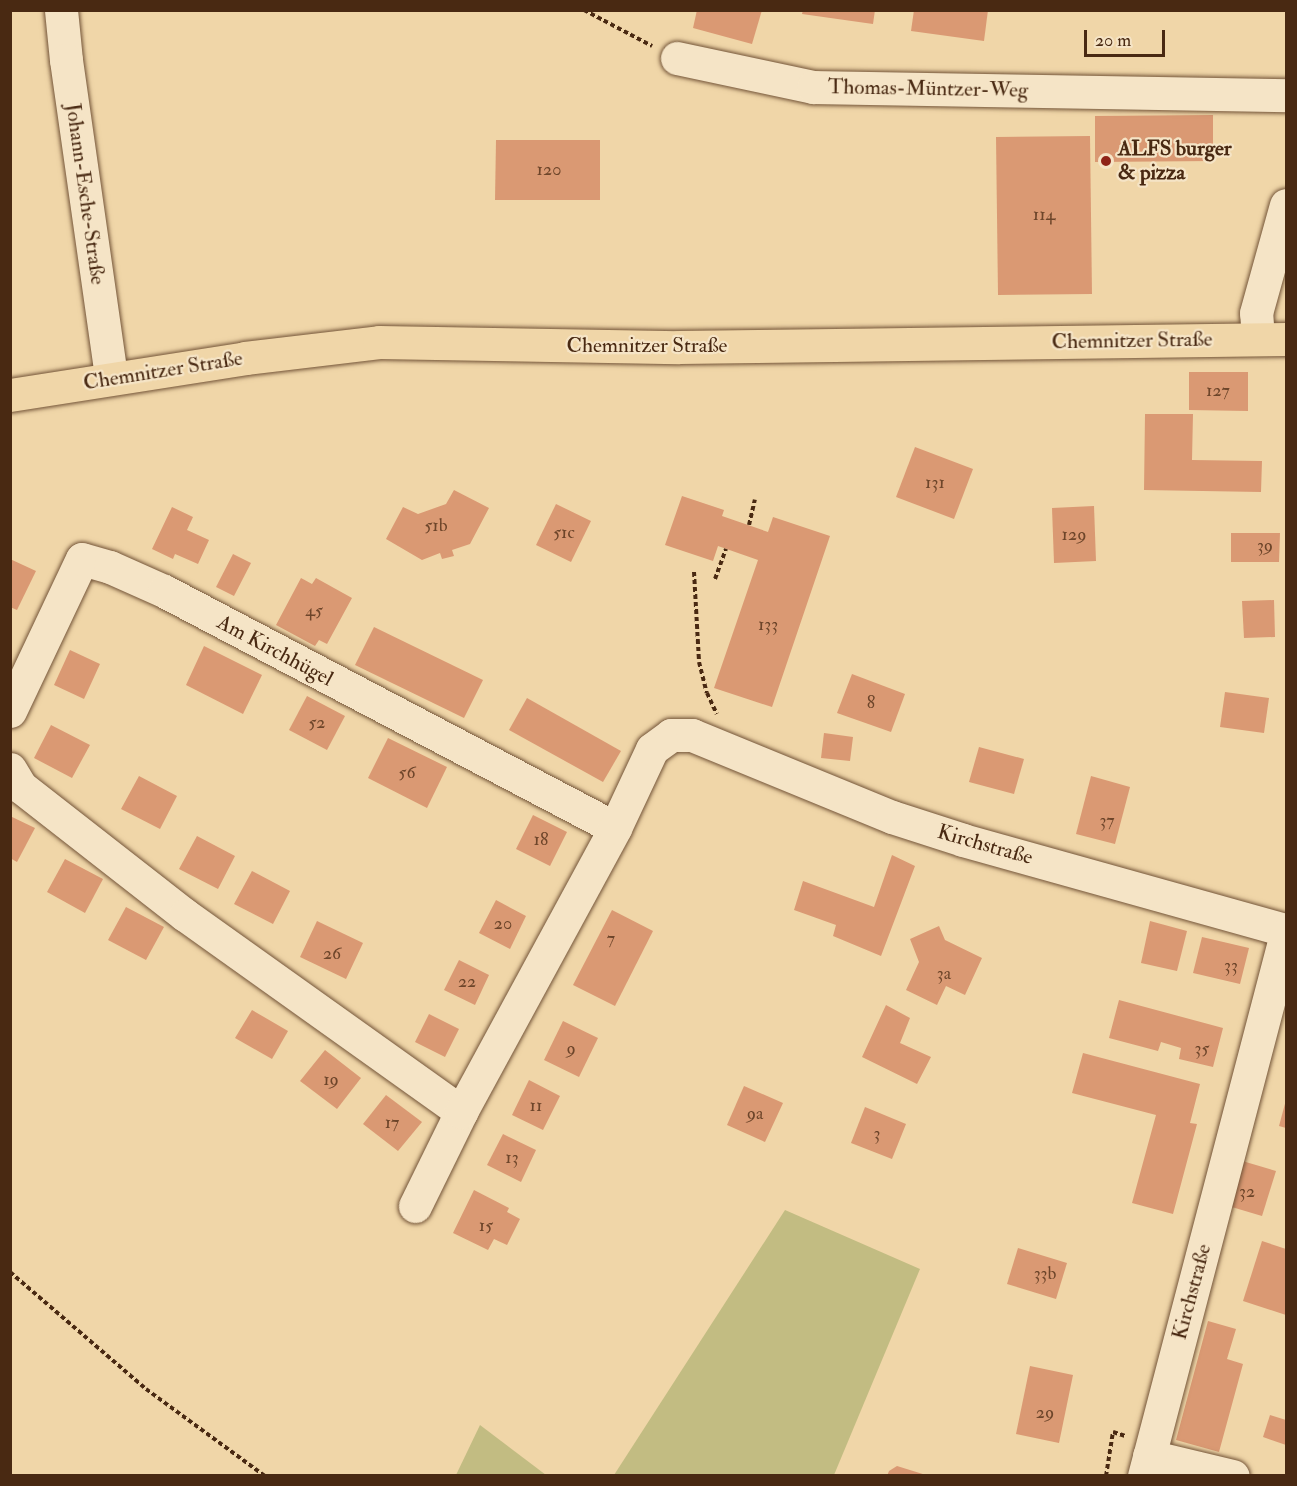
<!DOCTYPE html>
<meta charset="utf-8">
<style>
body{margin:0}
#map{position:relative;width:1297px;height:1486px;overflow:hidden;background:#f0d6a8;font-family:"IM FELL Double Pica",serif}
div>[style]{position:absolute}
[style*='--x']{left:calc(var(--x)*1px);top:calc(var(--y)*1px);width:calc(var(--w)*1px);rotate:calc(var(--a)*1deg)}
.green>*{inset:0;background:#c2bc82}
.building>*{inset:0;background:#da9973}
.path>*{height:4px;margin-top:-2px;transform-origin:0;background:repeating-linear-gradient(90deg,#492912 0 4.5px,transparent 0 7.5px)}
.roads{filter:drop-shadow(0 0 2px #735438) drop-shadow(0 0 2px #735438)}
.minor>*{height:33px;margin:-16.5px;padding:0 16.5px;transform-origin:16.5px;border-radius:16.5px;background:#f5e4c6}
.major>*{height:33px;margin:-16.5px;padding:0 16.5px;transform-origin:16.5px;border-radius:16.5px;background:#f0d6a8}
.dots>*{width:16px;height:16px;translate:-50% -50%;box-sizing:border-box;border:3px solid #f5e4c6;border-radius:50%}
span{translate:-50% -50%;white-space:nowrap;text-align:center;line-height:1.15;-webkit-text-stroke:4.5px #f5e4c6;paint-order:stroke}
.number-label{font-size:18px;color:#6d452a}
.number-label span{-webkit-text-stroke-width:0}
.street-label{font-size:21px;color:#492912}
.poi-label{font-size:21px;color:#492912;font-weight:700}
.left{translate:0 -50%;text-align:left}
.frame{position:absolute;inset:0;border:12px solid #492912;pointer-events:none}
.scale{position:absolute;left:1084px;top:30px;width:81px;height:27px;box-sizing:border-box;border:3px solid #492912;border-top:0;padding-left:8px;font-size:18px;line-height:21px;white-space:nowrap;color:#492912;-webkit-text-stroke:4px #f5e4c6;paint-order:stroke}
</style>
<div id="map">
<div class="green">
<i style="clip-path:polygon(785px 1210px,920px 1269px,834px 1475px,614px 1475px)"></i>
<i style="clip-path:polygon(480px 1425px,546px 1475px,456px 1475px)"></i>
</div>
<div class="building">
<i style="clip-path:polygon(697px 10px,762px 10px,752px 44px,693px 28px)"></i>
<i style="clip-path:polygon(803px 10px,875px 10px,873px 24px,802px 14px)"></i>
<i style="clip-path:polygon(914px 10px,988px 10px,984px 41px,911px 31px)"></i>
<i style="clip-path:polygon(1213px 115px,1213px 161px,1095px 162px,1095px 116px)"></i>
<i style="clip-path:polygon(1090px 136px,1092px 294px,998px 295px,996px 137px)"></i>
<i style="clip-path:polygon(496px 140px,600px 140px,600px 200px,495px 200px)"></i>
<i style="clip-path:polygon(1189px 372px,1248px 372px,1248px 411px,1189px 410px)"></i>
<i style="clip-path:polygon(1145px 414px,1193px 414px,1192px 460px,1262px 461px,1261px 492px,1144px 490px)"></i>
<i style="clip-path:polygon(915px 447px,973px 469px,954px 519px,896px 497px)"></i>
<i style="clip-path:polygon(454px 490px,489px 508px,470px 544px,452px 550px,454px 556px,442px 559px,440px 553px,422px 560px,386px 539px,403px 507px,418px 514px,446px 504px)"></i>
<i style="clip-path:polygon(682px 496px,724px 510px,722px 516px,768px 532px,773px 517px,830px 536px,772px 707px,714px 688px,758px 560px,718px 546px,713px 561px,665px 545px)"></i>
<i style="clip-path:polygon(556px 504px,591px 521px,571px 562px,536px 545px)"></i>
<i style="clip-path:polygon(1094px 506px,1096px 561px,1054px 563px,1052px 508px)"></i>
<i style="clip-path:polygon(172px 507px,193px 517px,187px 530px,209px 540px,198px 564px,175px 554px,173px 559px,152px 549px)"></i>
<i style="clip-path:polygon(1231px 533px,1280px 533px,1279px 562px,1231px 562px)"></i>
<i style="clip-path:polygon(233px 554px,251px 563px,234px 596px,216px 587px)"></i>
<i style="clip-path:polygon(10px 559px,36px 571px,17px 610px,10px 607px)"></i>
<i style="clip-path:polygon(301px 578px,312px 584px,316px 578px,352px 598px,327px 644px,319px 640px,315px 646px,276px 625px)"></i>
<i style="clip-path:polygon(1274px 600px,1275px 637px,1244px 638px,1242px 601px)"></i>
<i style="clip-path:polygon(374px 627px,483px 680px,464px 718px,355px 665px)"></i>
<i style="clip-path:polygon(204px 646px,262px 675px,243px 714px,186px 685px)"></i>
<i style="clip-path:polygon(70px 650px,100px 664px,84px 699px,54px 685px)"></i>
<i style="clip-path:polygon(852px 674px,905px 694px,891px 732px,837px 713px)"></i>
<i style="clip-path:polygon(1225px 692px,1269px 698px,1264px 733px,1220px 727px)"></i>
<i style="clip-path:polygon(307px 696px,345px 716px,327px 750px,289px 730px)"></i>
<i style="clip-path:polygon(527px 698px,621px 751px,603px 782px,509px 730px)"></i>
<i style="clip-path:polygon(51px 725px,90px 745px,72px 778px,34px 758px)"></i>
<i style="clip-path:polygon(824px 733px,853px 737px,850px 761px,821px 758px)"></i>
<i style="clip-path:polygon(388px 738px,447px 767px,427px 808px,368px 778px)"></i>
<i style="clip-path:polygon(979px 747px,1024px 759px,1014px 794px,969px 782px)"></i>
<i style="clip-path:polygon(139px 776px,177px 796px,160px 829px,121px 809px)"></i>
<i style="clip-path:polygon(1091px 776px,1130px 787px,1115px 844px,1076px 834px)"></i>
<i style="clip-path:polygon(533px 815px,567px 832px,550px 866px,516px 849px)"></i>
<i style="clip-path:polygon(10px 816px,35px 828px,17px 862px,10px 858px)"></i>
<i style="clip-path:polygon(197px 836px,235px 856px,218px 889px,179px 869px)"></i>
<i style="clip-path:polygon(892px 855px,915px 866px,881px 956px,833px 936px,836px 925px,794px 910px,803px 881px,874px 907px)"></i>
<i style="clip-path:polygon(65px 859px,103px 879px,85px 913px,47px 892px)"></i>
<i style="clip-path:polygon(252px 871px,290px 891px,273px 924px,234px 904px)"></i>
<i style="clip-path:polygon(496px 900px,526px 916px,510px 949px,479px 933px)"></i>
<i style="clip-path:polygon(126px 907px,164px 927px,146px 960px,108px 940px)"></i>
<i style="clip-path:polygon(612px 910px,653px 931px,615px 1006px,573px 985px)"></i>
<i style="clip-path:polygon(317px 921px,363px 943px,346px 979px,300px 957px)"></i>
<i style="clip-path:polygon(1150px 921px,1187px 931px,1177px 971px,1141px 963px)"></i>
<i style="clip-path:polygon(939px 926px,945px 940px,982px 958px,965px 995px,946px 986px,937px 1005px,906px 990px,919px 962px,910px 939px)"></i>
<i style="clip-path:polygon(1202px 937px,1249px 948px,1240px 984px,1193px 973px)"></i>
<i style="clip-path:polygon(459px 960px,489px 975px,475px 1005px,444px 990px)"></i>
<i style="clip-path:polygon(1119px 1000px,1223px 1028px,1213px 1067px,1179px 1059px,1181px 1048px,1161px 1042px,1158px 1051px,1109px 1038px)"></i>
<i style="clip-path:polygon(886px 1005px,910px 1018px,900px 1043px,931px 1057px,917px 1084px,862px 1057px)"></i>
<i style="clip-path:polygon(252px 1010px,288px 1031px,272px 1059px,235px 1038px)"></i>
<i style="clip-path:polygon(429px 1014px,459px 1029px,445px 1057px,415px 1042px)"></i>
<i style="clip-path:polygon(563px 1021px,598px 1038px,579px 1077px,544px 1060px)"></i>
<i style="clip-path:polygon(325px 1050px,361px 1078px,337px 1109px,300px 1081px)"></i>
<i style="clip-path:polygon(1083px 1053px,1200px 1084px,1190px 1123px,1197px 1124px,1173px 1214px,1132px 1203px,1156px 1115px,1072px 1093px)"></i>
<i style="clip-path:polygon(529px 1080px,560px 1096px,543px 1130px,512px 1115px)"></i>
<i style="clip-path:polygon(744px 1086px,783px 1103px,765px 1142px,727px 1125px)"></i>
<i style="clip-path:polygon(386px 1095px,422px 1122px,398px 1151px,363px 1124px)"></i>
<i style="clip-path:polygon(1286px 1100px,1286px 1128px,1279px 1126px)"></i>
<i style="clip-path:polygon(865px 1107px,906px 1124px,892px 1159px,851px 1143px)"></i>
<i style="clip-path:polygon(503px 1134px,536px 1150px,521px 1182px,487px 1165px)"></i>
<i style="clip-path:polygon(1239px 1160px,1276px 1171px,1262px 1216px,1225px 1205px)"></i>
<i style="clip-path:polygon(474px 1190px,509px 1208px,507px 1212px,520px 1219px,507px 1245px,494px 1239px,488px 1250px,453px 1233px)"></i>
<i style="clip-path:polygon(1262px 1241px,1286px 1249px,1286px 1315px,1243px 1301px)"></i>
<i style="clip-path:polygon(1018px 1248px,1067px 1263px,1056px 1299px,1007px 1284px)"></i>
<i style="clip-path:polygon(1208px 1321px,1236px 1329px,1227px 1359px,1243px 1364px,1219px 1452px,1176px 1440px)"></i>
<i style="clip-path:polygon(1030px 1366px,1073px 1375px,1059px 1443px,1016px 1434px)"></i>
<i style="clip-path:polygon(1270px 1415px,1286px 1420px,1286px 1445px,1263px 1437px)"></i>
<i style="clip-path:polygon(897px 1466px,926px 1475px,926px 1476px,887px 1476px,889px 1471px)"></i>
</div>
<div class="path">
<i style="--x:584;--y:10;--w:77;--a:27.9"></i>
<i style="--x:749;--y:525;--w:26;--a:-77"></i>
<i style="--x:694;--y:572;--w:90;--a:86.8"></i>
<i style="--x:699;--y:662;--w:32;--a:76"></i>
<i style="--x:707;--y:693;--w:23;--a:65"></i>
<i style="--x:715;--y:579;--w:32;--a:-70"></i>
<i style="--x:10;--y:1272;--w:179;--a:40.7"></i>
<i style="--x:146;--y:1389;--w:147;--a:36.2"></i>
<i style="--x:1106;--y:1476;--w:45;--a:-81"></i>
<i style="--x:1113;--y:1432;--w:13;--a:18"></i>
</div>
<div class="roads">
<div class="minor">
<i style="--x:61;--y:10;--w:50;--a:84.3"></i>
<i style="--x:66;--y:60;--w:321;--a:81.9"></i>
<i style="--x:677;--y:58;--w:139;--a:12"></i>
<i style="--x:813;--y:87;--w:473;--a:1"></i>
<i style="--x:1258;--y:339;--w:26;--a:-94"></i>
<i style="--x:1256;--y:313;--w:112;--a:-74.5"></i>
<i style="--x:10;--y:711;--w:168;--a:-64.7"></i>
<i style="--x:82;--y:559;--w:29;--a:16"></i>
<i style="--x:110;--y:567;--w:59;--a:24"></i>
<i style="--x:164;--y:591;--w:509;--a:27.72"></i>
<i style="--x:10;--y:769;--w:21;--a:59"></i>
<i style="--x:21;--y:787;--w:208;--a:38"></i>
<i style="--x:185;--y:915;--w:339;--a:35.5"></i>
<i style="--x:415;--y:1206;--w:105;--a:-63.9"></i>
<i style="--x:461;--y:1112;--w:323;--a:-61.5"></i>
<i style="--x:615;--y:828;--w:87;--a:-64.9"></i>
<i style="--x:652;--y:749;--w:24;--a:-36"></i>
<i style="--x:671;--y:735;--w:21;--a:0"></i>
<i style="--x:692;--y:735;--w:216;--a:22.3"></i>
<i style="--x:892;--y:817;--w:75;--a:17.9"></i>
<i style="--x:963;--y:840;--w:335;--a:15.6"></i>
<i style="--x:1149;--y:1456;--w:86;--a:13.4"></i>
<i style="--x:1144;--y:1476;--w:560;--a:-75.32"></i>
</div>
<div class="major">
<i style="--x:10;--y:395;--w:238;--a:-8.9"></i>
<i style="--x:245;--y:358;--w:135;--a:-6.8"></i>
<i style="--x:379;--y:342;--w:300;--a:1"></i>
<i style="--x:679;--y:347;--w:607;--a:-0.76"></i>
</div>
</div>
<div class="dots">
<i style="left:1106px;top:161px;background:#8f2418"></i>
</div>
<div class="number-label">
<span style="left:549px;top:170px">120</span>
<span style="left:1044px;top:215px">114</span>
<span style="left:1218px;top:391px">127</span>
<span style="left:935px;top:483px">131</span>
<span style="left:436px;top:526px">51b</span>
<span style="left:564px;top:533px">51c</span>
<span style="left:1074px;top:535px">129</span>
<span style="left:1265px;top:546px">39</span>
<span style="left:314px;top:611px">45</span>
<span style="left:768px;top:625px">133</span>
<span style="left:871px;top:703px">8</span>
<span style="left:317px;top:723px">52</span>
<span style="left:407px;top:773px">56</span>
<span style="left:1107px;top:821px">37</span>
<span style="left:541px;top:840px">18</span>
<span style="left:503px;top:924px">20</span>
<span style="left:611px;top:939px">7</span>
<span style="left:332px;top:954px">26</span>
<span style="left:1231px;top:966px">33</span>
<span style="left:944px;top:974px">3a</span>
<span style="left:467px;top:982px">22</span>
<span style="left:571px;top:1049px">9</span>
<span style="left:1202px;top:1049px">35</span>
<span style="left:331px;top:1080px">19</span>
<span style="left:536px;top:1106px">11</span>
<span style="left:755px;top:1114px">9a</span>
<span style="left:392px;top:1123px">17</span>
<span style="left:877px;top:1134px">3</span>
<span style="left:512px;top:1158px">13</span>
<span style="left:1247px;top:1192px">32</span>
<span style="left:486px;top:1226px">15</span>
<span style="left:1045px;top:1274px">33b</span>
<span style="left:1045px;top:1413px">29</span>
</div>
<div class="street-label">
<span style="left:928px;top:89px;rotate:1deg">Thomas-Müntzer-Weg</span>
<span style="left:85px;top:194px;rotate:82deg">Johann-Esche-Straße</span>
<span style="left:1132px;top:341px;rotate:-1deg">Chemnitzer Straße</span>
<span style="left:647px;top:346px">Chemnitzer Straße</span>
<span style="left:163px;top:371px;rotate:-9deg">Chemnitzer Straße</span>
<span style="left:275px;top:651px;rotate:28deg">Am Kirchhügel</span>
<span style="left:985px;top:845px;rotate:16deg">Kirchstraße</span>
<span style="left:1192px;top:1292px;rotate:-75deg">Kirchstraße</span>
</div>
<div class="poi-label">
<span class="left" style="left:1118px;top:161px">ALFS burger<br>&amp; pizza</span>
</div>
<div class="frame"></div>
<div class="scale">20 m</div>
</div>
